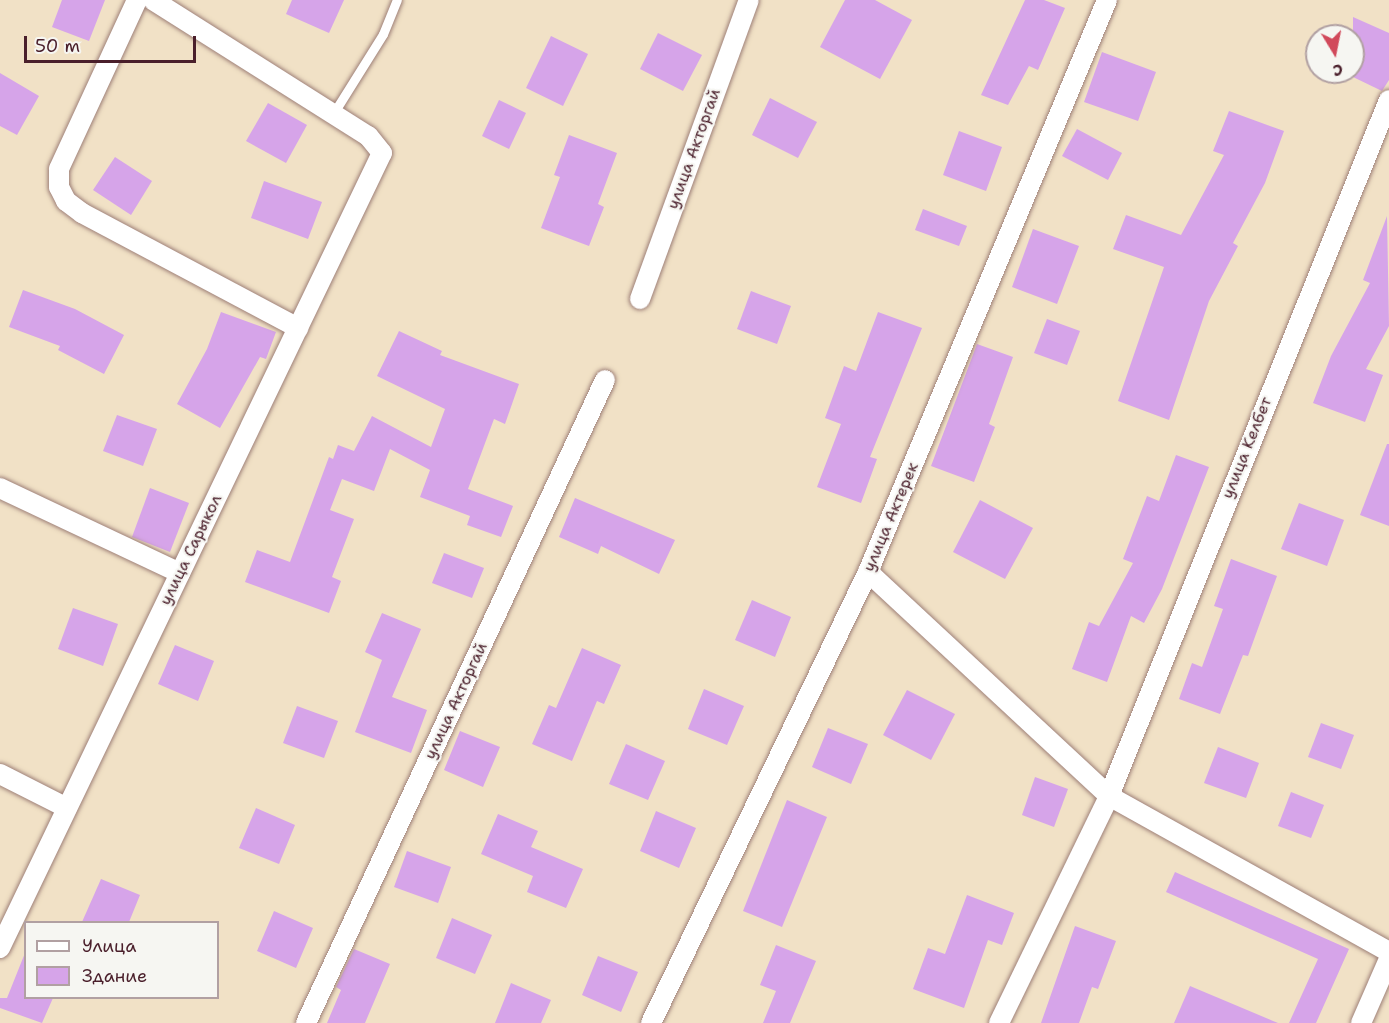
<!DOCTYPE html>
<meta charset="utf-8">
<style>
body{margin:0}
#map{position:relative;width:1389px;height:1023px;overflow:hidden;background:#f1e1c6;font-family:"Shantell Sans",sans-serif}
div>[style]{position:absolute}
[style*='--x']{left:calc(var(--x)*1px);top:calc(var(--y)*1px);width:calc(var(--w)*1px);rotate:calc(var(--a)*1deg)}
.building>*{inset:0;background:#d6a4e9}
.roads{filter:drop-shadow(0 0 2px #9e8078) drop-shadow(0 0 2px #9e8078)}
.lane>*{height:9px;margin:-4.5px;padding:0 4.5px;transform-origin:4.5px;border-radius:4.5px;background:#fff}
.street>*{height:20px;margin:-10px;padding:0 10px;transform-origin:10px;border-radius:10px;background:#fff}
span{translate:-50% -50%;white-space:nowrap;text-align:center;line-height:1.15;-webkit-text-stroke:4.5px #f6f6f2;paint-order:stroke}
.street-label{font-size:16px;color:#4a1f2b}
.legend{position:absolute;left:24px;top:921px;width:195px;height:78px;box-sizing:border-box;background:#f6f6f2;border:2px solid #b1a0a2;margin:0;padding:8px 10px;list-style:none;font-size:18px;color:#4a1f2b}
.legend li{display:flex;align-items:center;gap:12px;height:30px}
.legend b{width:30px;border:2px solid #b1a0a2}
.north{position:absolute;left:1305px;top:24px;width:60px;height:60px;box-sizing:border-box;background:#f6f6f2;border:2px solid #b1a0a2;border-radius:50%;rotate:170deg;font-size:16px;font-weight:700;line-height:24px;text-align:center;color:#4a1f2b}
.north::after{content:'';display:block;margin:auto;width:21px;height:27px;background:#d1495b;clip-path:polygon(50% 0,100% 100%,50% 72%,0 100%)}
.scale{position:absolute;left:24px;top:36px;width:172px;height:27px;box-sizing:border-box;border:3px solid #4a1f2b;border-top:0;padding-left:8px;font-size:18px;line-height:21px;white-space:nowrap;color:#4a1f2b;-webkit-text-stroke:4px #f6f6f2;paint-order:stroke}
</style>
<div id="map">
<div class="building">
<i style="clip-path:polygon(62px 0,105px 0,89px 41px,52px 27px)"></i>
<i style="clip-path:polygon(292px 0,344px 0,329px 33px,286px 14px)"></i>
<i style="clip-path:polygon(845px 0,875px 0,912px 20px,880px 79px,820px 47px)"></i>
<i style="clip-path:polygon(1025px 0,1044px 0,1065px 8px,1038px 70px,1029px 66px,1008px 105px,981px 95px)"></i>
<i style="clip-path:polygon(1353px 17px,1389px 33px,1389px 80px,1382px 91px,1353px 77px)"></i>
<i style="clip-path:polygon(658px 33px,702px 55px,683px 91px,640px 69px)"></i>
<i style="clip-path:polygon(551px 36px,588px 54px,563px 106px,526px 88px)"></i>
<i style="clip-path:polygon(1102px 52px,1156px 72px,1138px 121px,1084px 102px)"></i>
<i style="clip-path:polygon(0 73px,39px 96px,17px 135px,0 126px)"></i>
<i style="clip-path:polygon(770px 98px,817px 122px,798px 158px,752px 135px)"></i>
<i style="clip-path:polygon(499px 100px,526px 113px,509px 149px,482px 136px)"></i>
<i style="clip-path:polygon(268px 103px,307px 125px,286px 163px,246px 141px)"></i>
<i style="clip-path:polygon(1229px 111px,1284px 131px,1265px 183px,1233px 243px,1238px 246px,1209px 301px,1169px 420px,1118px 401px,1164px 267px,1113px 249px,1126px 215px,1181px 235px,1224px 155px,1213px 151px)"></i>
<i style="clip-path:polygon(1077px 129px,1122px 153px,1108px 180px,1062px 156px)"></i>
<i style="clip-path:polygon(959px 131px,1002px 147px,986px 191px,943px 175px)"></i>
<i style="clip-path:polygon(569px 135px,617px 153px,598px 204px,604px 207px,589px 246px,541px 228px,560px 177px,554px 175px)"></i>
<i style="clip-path:polygon(115px 157px,152px 181px,131px 215px,93px 190px)"></i>
<i style="clip-path:polygon(264px 181px,322px 202px,308px 239px,251px 218px)"></i>
<i style="clip-path:polygon(923px 209px,967px 226px,959px 246px,915px 230px)"></i>
<i style="clip-path:polygon(1387px 216px,1389px 326px,1366px 369px,1383px 375px,1365px 422px,1313px 403px,1331px 356px,1370px 283px,1363px 280px)"></i>
<i style="clip-path:polygon(1033px 229px,1079px 246px,1057px 304px,1012px 287px)"></i>
<i style="clip-path:polygon(23px 290px,75px 309px,124px 335px,104px 374px,58px 350px,60px 346px,9px 327px)"></i>
<i style="clip-path:polygon(751px 291px,791px 306px,777px 344px,737px 329px)"></i>
<i style="clip-path:polygon(221px 312px,276px 332px,266px 359px,260px 357px,220px 428px,177px 404px,207px 349px)"></i>
<i style="clip-path:polygon(878px 312px,922px 328px,870px 457px,877px 459px,861px 503px,817px 487px,841px 424px,825px 418px,844px 366px,856px 371px)"></i>
<i style="clip-path:polygon(1047px 319px,1080px 331px,1067px 365px,1034px 353px)"></i>
<i style="clip-path:polygon(399px 331px,442px 351px,440px 355px,519px 384px,505px 424px,494px 419px,468px 489px,513px 506px,501px 537px,467px 525px,470px 516px,420px 497px,430px 470px,390px 449px,374px 491px,342px 479px,330px 510px,354px 519px,332px 577px,341px 581px,329px 613px,245px 582px,257px 550px,290px 562px,329px 457px,333px 459px,338px 445px,354px 451px,372px 416px,431px 447px,445px 409px,377px 376px)"></i>
<i style="clip-path:polygon(977px 344px,1013px 357px,989px 424px,995px 427px,974px 482px,931px 466px)"></i>
<i style="clip-path:polygon(117px 415px,157px 429px,143px 466px,103px 451px)"></i>
<i style="clip-path:polygon(1387px 444px,1389px 444px,1389px 526px,1360px 515px)"></i>
<i style="clip-path:polygon(1176px 455px,1209px 467px,1162px 589px,1144px 623px,1131px 616px,1107px 682px,1072px 669px,1089px 622px,1099px 626px,1133px 563px,1123px 559px,1147px 496px,1159px 501px)"></i>
<i style="clip-path:polygon(150px 488px,189px 503px,170px 552px,132px 537px)"></i>
<i style="clip-path:polygon(575px 498px,675px 540px,659px 574px,601px 546px,598px 554px,559px 537px)"></i>
<i style="clip-path:polygon(980px 500px,1033px 528px,1005px 579px,953px 552px)"></i>
<i style="clip-path:polygon(1299px 503px,1344px 520px,1327px 566px,1281px 549px)"></i>
<i style="clip-path:polygon(444px 553px,484px 568px,472px 598px,432px 583px)"></i>
<i style="clip-path:polygon(1231px 559px,1277px 576px,1248px 656px,1243px 655px,1220px 714px,1179px 699px,1192px 663px,1202px 667px,1223px 609px,1214px 606px)"></i>
<i style="clip-path:polygon(752px 600px,791px 617px,775px 657px,735px 640px)"></i>
<i style="clip-path:polygon(73px 608px,118px 624px,103px 666px,58px 649px)"></i>
<i style="clip-path:polygon(382px 613px,421px 629px,392px 697px,427px 710px,411px 753px,355px 732px,382px 660px,365px 652px)"></i>
<i style="clip-path:polygon(175px 645px,214px 661px,198px 701px,158px 684px)"></i>
<i style="clip-path:polygon(582px 648px,621px 665px,604px 704px,597px 701px,572px 761px,532px 744px,549px 705px,556px 708px)"></i>
<i style="clip-path:polygon(704px 689px,744px 706px,727px 745px,688px 729px)"></i>
<i style="clip-path:polygon(907px 690px,955px 714px,931px 760px,883px 735px)"></i>
<i style="clip-path:polygon(297px 706px,338px 721px,324px 758px,283px 743px)"></i>
<i style="clip-path:polygon(1321px 723px,1354px 735px,1341px 769px,1308px 757px)"></i>
<i style="clip-path:polygon(828px 728px,868px 744px,851px 784px,812px 767px)"></i>
<i style="clip-path:polygon(460px 731px,500px 747px,483px 787px,444px 770px)"></i>
<i style="clip-path:polygon(626px 744px,665px 761px,648px 800px,609px 784px)"></i>
<i style="clip-path:polygon(1218px 747px,1259px 763px,1246px 798px,1204px 783px)"></i>
<i style="clip-path:polygon(1035px 777px,1068px 789px,1054px 827px,1022px 815px)"></i>
<i style="clip-path:polygon(1291px 792px,1324px 805px,1311px 838px,1278px 826px)"></i>
<i style="clip-path:polygon(787px 800px,827px 817px,782px 927px,743px 911px)"></i>
<i style="clip-path:polygon(256px 808px,295px 825px,279px 864px,239px 848px)"></i>
<i style="clip-path:polygon(656px 811px,696px 828px,679px 868px,640px 851px)"></i>
<i style="clip-path:polygon(498px 814px,538px 831px,531px 847px,583px 869px,566px 908px,527px 892px,533px 876px,481px 854px)"></i>
<i style="clip-path:polygon(407px 851px,451px 867px,438px 903px,394px 887px)"></i>
<i style="clip-path:polygon(1175px 872px,1349px 949px,1316px 1023px,1289px 1023px,1318px 959px,1166px 892px)"></i>
<i style="clip-path:polygon(101px 879px,140px 895px,129px 922px,82px 922px)"></i>
<i style="clip-path:polygon(967px 895px,1014px 913px,1002px 945px,988px 940px,964px 1008px,913px 989px,928px 948px,945px 954px)"></i>
<i style="clip-path:polygon(274px 911px,313px 928px,296px 968px,257px 951px)"></i>
<i style="clip-path:polygon(452px 918px,492px 935px,475px 974px,436px 958px)"></i>
<i style="clip-path:polygon(1075px 926px,1116px 941px,1098px 989px,1092px 987px,1079px 1023px,1041px 1023px)"></i>
<i style="clip-path:polygon(776px 945px,816px 961px,790px 1023px,763px 1023px,776px 991px,760px 985px)"></i>
<i style="clip-path:polygon(354px 949px,390px 964px,365px 1023px,327px 1023px,341px 990px,336px 987px)"></i>
<i style="clip-path:polygon(25px 953px,26px 998px,53px 998px,42px 1023px,0 1008px,0 998px,7px 998px)"></i>
<i style="clip-path:polygon(598px 956px,638px 972px,621px 1012px,582px 995px)"></i>
<i style="clip-path:polygon(511px 983px,551px 1000px,541px 1023px,495px 1023px)"></i>
<i style="clip-path:polygon(1190px 986px,1278px 1023px,1174px 1023px)"></i>
</div>
<div class="roads">
<div class="lane">
<i style="--x:333;--y:114;--w:94;--a:-58"></i>
<i style="--x:383;--y:34;--w:37;--a:-68"></i>
</div>
<div class="street">
<i style="--x:137;--y:0;--w:186;--a:114.8"></i>
<i style="--x:59;--y:169;--w:18;--a:90"></i>
<i style="--x:59;--y:187;--w:16;--a:63"></i>
<i style="--x:66;--y:201;--w:20;--a:37"></i>
<i style="--x:82;--y:213;--w:245;--a:28"></i>
<i style="--x:640;--y:299;--w:318;--a:-70"></i>
<i style="--x:0;--y:488;--w:199;--a:25.3"></i>
<i style="--x:868;--y:572;--w:329;--a:42.9"></i>
<i style="--x:1109;--y:796;--w:321;--a:29.1"></i>
<i style="--x:0;--y:774;--w:75;--a:26.9"></i>
<i style="--x:0;--y:948;--w:882;--a:-64.34"></i>
<i style="--x:382;--y:153;--w:22;--a:-129"></i>
<i style="--x:368;--y:136;--w:254;--a:-147.7"></i>
<i style="--x:306;--y:1023;--w:709;--a:-65.06"></i>
<i style="--x:651;--y:1023;--w:500;--a:-64.31"></i>
<i style="--x:868;--y:572;--w:620;--a:-67.32"></i>
<i style="--x:999;--y:1023;--w:252;--a:-64.1"></i>
<i style="--x:1109;--y:796;--w:750;--a:-68.09"></i>
<i style="--x:1361;--y:1023;--w:70;--a:-66.4"></i>
</div>
</div>
<div class="street-label">
<span style="left:694px;top:149px;rotate:-70deg">улица Акторгай</span>
<span style="left:1247px;top:448px;rotate:-68deg">улица Келбет</span>
<span style="left:891px;top:517px;rotate:-67deg">улица Актерек</span>
<span style="left:191px;top:550px;rotate:-64deg">улица Сарыкол</span>
<span style="left:456px;top:701px;rotate:-65deg">улица Акторгай</span>
</div>
<ul class="legend">
<li><b style="height:8px;background:#fff"></b>Улица</li>
<li><b style="height:16px;background:#d6a4e9"></b>Здание</li>
</ul>
<div class="north">С</div>
<div class="scale">50 m</div>
</div>
